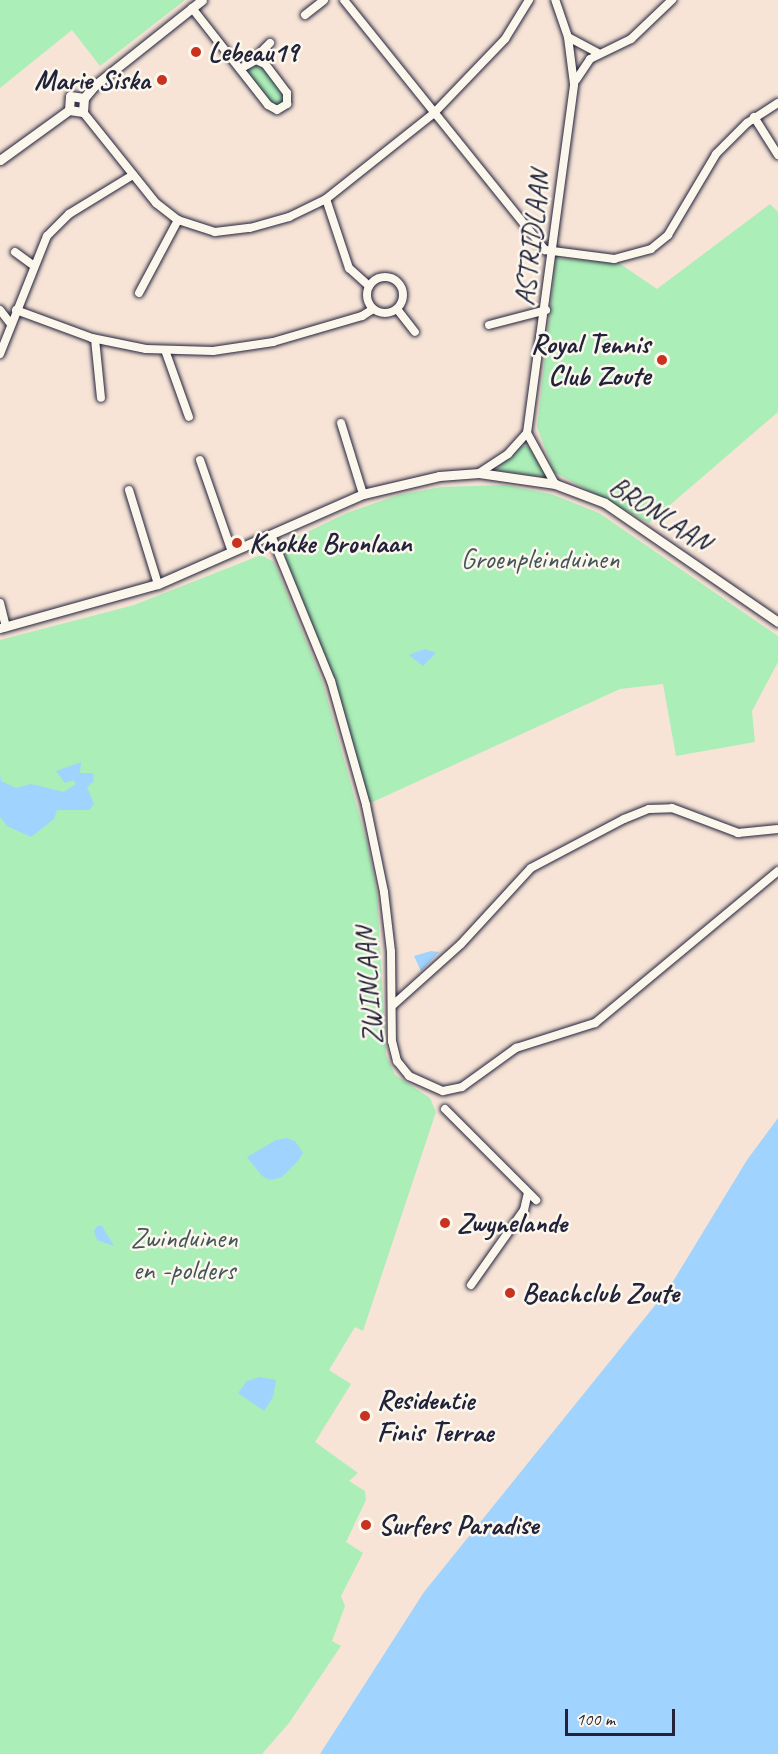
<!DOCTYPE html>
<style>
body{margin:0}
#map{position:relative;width:778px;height:1754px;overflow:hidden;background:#f7e4d7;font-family:Caveat,sans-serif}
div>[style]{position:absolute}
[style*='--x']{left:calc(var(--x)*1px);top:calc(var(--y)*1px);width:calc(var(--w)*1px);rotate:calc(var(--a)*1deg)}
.green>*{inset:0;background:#aceeb8}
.water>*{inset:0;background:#a0d3fd}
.roads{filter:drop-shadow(0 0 2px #22223b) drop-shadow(0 0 2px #22223b)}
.minor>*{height:8px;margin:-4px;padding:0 4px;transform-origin:4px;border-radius:4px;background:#fbf7ec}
.minor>.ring{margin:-4px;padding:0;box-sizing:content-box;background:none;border:8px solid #fbf7ec;border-radius:50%}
.tertiary>*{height:9px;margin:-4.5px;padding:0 4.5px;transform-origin:4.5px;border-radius:4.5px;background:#fbf7ec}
.dots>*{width:16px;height:16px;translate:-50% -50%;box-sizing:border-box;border:3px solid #fbf7ec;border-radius:50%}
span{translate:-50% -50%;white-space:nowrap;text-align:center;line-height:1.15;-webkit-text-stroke:5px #fbf7ec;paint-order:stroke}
.poi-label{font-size:28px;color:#22223b;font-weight:700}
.left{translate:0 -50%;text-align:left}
.right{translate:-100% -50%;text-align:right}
.street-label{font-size:28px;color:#22223b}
.park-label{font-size:28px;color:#44555a}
.scale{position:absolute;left:565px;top:1709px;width:110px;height:27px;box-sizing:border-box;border:3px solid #22223b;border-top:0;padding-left:8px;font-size:18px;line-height:21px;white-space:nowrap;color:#22223b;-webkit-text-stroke:4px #fbf7ec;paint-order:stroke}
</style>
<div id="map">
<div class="green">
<i style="clip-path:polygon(0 0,185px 0,100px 66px,72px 30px,0 88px)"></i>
<i style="clip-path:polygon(255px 63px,263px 65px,285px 94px,283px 105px,274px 107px,248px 76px,248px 68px)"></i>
<i style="clip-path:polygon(770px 204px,778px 212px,778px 412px,649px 523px,554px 472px,537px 427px,556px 258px,619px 263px,657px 289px)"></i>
<i style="clip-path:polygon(520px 445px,530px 447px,548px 478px,496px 470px)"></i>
<i style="clip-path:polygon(505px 485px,551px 494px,599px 513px,778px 636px,778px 662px,752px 711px,755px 742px,676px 756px,663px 684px,620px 689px,366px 805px,331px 681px,276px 547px,347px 513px,398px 495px,441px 487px)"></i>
<i style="clip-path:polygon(261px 555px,274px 562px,323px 683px,367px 843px,377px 893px,386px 1055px,395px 1075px,430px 1098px,436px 1112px,363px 1331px,355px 1327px,329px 1370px,351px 1384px,315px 1442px,358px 1473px,349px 1481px,365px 1491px,366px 1500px,346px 1542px,363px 1553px,341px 1596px,345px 1606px,332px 1641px,341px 1646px,289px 1723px,262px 1754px,0 1754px,0 640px,134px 605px)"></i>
</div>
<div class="water">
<i style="clip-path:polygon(425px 649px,436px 653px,423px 666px,409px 655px)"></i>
<i style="clip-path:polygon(81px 762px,80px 773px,93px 773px,94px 781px,87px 787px,94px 804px,89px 810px,57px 810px,54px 819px,31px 837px,7px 826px,0 817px,0 773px,1px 781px,16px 788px,31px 784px,64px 792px,76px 784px,73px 780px,65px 783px,56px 771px)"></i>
<i style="clip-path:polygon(431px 951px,439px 952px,421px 971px,414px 956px)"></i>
<i style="clip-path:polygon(778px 1118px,778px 1754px,320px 1754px,424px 1592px,669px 1288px,747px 1160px)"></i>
<i style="clip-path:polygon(287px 1138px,295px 1141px,303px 1153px,298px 1161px,282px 1177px,270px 1180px,262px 1176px,247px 1157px,276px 1140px)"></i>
<i style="clip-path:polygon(97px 1226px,102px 1226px,114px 1246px,97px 1240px,94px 1231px)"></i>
<i style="clip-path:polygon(260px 1377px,276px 1380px,273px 1397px,264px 1411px,238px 1393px,247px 1381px)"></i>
</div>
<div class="roads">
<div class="minor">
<i style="--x:344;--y:0;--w:321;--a:51.2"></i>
<i style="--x:545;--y:250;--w:70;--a:7.4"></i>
<i style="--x:614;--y:259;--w:38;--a:-15"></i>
<i style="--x:651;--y:249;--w:22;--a:-39"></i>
<i style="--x:668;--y:235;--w:94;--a:-59.3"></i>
<i style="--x:716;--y:154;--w:44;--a:-45"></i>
<i style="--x:747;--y:123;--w:37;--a:-33"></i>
<i style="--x:192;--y:8;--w:123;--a:51.9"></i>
<i style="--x:268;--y:105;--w:10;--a:29"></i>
<i style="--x:277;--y:110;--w:12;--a:-31"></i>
<i style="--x:287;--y:104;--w:11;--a:-90"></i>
<i style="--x:287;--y:93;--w:36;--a:-127"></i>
<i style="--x:265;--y:64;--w:10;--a:-156"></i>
<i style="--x:256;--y:60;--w:18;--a:151"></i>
<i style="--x:305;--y:15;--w:24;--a:-38"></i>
<i style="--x:568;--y:37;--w:34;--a:28"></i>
<i style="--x:251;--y:62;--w:27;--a:-45"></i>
<i style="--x:576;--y:80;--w:25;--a:-56"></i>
<i style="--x:590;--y:59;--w:46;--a:-26"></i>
<i style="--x:631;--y:39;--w:57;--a:-43.6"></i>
<i style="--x:83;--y:112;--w:117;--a:51.3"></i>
<i style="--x:156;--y:203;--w:28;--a:38"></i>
<i style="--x:178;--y:220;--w:39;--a:18"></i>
<i style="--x:215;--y:232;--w:35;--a:-7"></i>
<i style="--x:250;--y:228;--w:41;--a:-15.8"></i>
<i style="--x:289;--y:217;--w:41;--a:-25.9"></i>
<i style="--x:326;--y:199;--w:138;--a:-38.5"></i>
<i style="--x:434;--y:113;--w:103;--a:-46.2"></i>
<i style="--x:505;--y:39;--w:46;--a:-58.4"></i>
<i style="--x:754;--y:117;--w:45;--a:57.7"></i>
<i style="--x:326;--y:199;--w:73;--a:71.6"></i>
<i style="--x:349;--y:268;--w:27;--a:42"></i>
<i style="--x:15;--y:252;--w:22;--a:36"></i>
<i class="ring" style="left:367px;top:277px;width:28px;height:28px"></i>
<i style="--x:139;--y:293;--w:83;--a:-61.9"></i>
<i style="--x:397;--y:309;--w:29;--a:52"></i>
<i style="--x:0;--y:310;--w:18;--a:52"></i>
<i style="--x:16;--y:310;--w:81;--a:20.2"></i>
<i style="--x:92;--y:338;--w:55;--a:11.5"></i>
<i style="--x:146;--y:349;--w:67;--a:1.7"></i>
<i style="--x:213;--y:351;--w:61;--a:-8.5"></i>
<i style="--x:273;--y:342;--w:93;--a:-16.3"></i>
<i style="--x:362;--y:316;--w:13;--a:-32"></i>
<i style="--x:489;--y:325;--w:59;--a:-14.7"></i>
<i style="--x:95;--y:339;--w:59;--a:84.2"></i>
<i style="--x:165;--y:350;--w:71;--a:70.3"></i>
<i style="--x:0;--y:354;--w:127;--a:-68.3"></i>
<i style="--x:47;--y:236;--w:31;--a:-45"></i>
<i style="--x:69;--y:214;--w:75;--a:-31.4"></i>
<i style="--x:341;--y:423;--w:74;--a:72.8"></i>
<i style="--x:527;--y:433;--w:58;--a:61.2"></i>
<i style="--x:200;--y:460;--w:97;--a:70.8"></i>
<i style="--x:479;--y:473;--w:35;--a:-33"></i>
<i style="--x:508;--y:454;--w:28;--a:-48"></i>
<i style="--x:527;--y:433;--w:352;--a:-82.3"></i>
<i style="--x:574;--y:84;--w:47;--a:-97.3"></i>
<i style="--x:568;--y:37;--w:39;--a:-109"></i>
<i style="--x:129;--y:490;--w:98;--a:72.9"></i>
<i style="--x:271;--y:535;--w:158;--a:67.7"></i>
<i style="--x:331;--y:681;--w:129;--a:74.2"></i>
<i style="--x:366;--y:805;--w:89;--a:78.3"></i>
<i style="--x:384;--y:892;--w:60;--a:83.3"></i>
<i style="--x:391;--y:952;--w:89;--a:89.4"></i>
<i style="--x:392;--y:1041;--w:21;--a:76"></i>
<i style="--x:397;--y:1061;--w:19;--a:51"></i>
<i style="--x:409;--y:1076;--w:37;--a:24"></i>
<i style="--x:443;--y:1091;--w:19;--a:-12"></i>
<i style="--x:462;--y:1087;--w:67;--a:-35.8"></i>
<i style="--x:516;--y:1048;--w:83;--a:-17.6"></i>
<i style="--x:595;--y:1023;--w:238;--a:-39.7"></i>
<i style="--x:0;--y:603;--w:25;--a:76"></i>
<i style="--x:393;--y:1005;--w:91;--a:-41.9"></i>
<i style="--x:461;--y:944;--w:103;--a:-47.4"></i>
<i style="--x:531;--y:868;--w:105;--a:-27.8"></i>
<i style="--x:624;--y:819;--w:27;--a:-22"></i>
<i style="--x:649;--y:809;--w:23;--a:-2"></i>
<i style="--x:672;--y:808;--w:71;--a:20.7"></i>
<i style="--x:738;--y:833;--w:40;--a:-5.7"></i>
<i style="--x:445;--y:1109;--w:129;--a:45"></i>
<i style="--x:471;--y:1285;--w:92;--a:-54.8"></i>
<i style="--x:524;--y:1210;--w:17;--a:-77"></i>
</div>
<div class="tertiary">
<i style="--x:84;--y:98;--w:14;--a:-172"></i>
<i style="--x:70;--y:96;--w:14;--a:94"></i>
<i style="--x:69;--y:110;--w:14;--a:8"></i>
<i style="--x:83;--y:112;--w:14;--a:-86"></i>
<i style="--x:84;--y:98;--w:16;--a:-50"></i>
<i style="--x:94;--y:86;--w:138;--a:-38.5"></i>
<i style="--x:0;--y:160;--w:85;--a:-35.9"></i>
<i style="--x:0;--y:628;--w:164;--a:-15.6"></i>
<i style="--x:158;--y:584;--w:224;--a:-23.7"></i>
<i style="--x:363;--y:494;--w:78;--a:-13.3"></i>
<i style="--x:439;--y:476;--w:40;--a:-4.3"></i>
<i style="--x:479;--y:473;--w:77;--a:8.2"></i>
<i style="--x:555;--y:484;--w:53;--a:20.8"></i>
<i style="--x:605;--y:503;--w:210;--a:34.5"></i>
</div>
</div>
<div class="dots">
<i style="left:196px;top:52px;background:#c8321e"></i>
<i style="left:162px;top:80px;background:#c8321e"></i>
<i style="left:662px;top:360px;background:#c8321e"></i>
<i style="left:237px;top:543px;background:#c8321e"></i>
<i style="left:445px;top:1223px;background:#c8321e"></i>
<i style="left:510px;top:1293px;background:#c8321e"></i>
<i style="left:365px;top:1416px;background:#c8321e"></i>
<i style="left:366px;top:1525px;background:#c8321e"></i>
</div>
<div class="poi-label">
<span class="left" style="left:208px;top:52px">Lebeau19</span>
<span class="right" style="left:150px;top:80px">Marie Siska</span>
<span class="right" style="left:650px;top:360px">Royal Tennis<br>Club Zoute</span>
<span class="left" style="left:249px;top:543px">Knokke Bronlaan</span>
<span class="left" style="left:457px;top:1223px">Zwynelande</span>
<span class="left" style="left:522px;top:1293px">Beachclub Zoute</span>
<span class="left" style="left:377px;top:1416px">Residentie<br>Finis Terrae</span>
<span class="left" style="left:378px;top:1525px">Surfers Paradise</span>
</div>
<div class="street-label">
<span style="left:532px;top:238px;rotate:-83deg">ASTRIDLAAN</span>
<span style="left:660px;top:514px;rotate:33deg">BRONLAAN</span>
<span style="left:369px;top:986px;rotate:-94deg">ZWINLAAN</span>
</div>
<div class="park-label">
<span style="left:540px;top:559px">Groenpleinduinen</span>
<span style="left:184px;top:1254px">Zwinduinen<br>en -polders</span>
</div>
<div class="scale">100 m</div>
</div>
